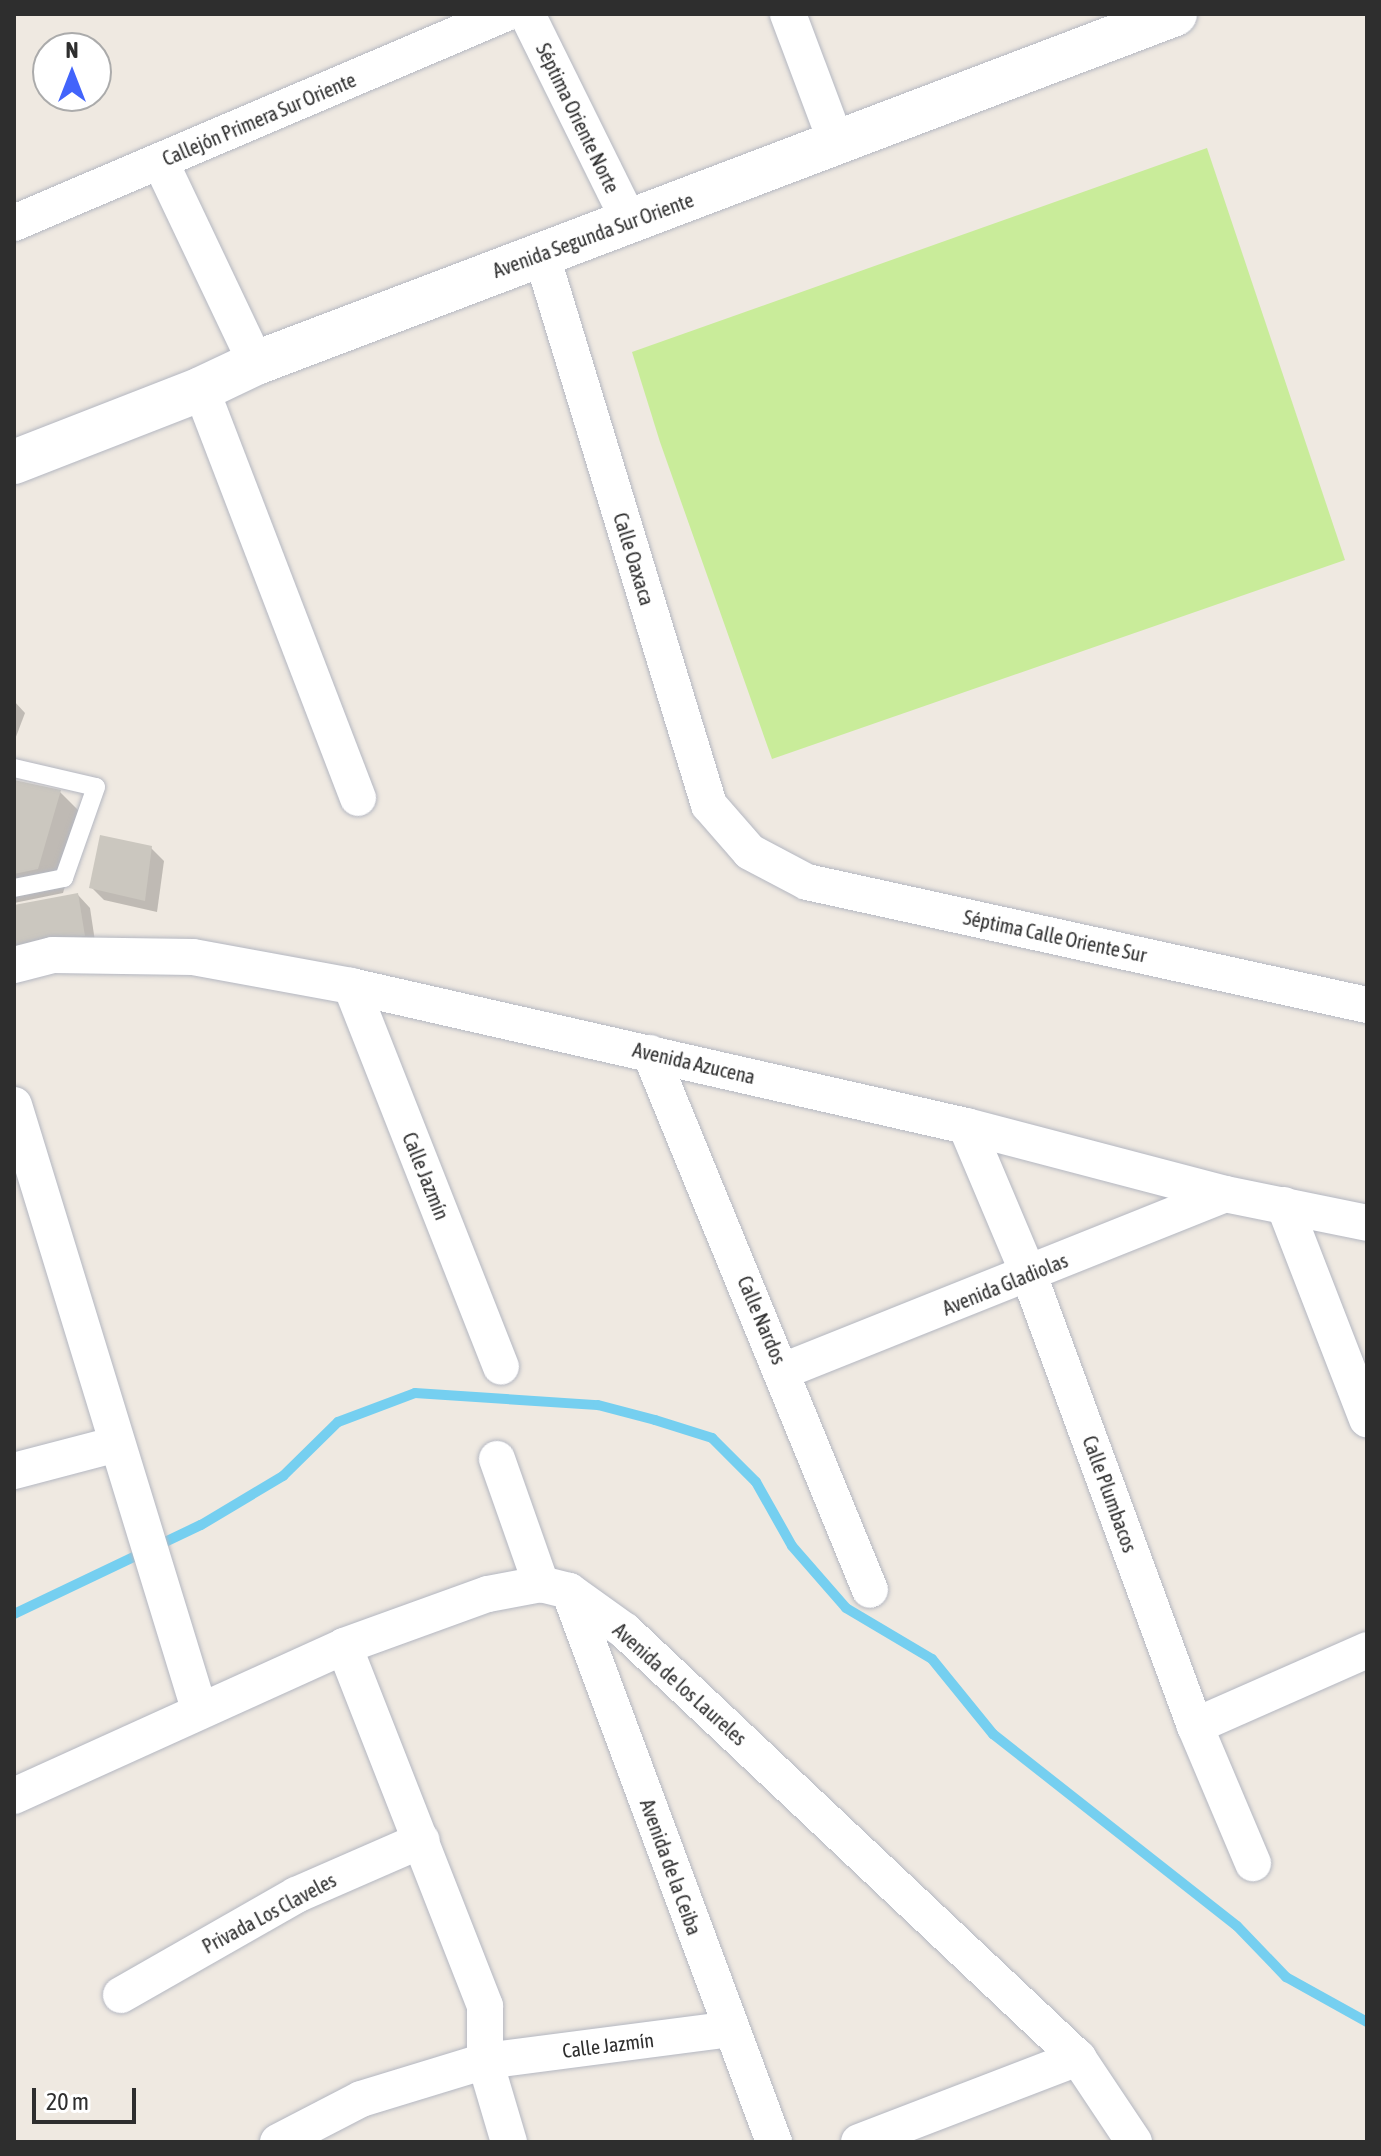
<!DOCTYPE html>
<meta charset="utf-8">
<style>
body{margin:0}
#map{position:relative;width:1381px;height:2156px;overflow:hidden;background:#efe9e1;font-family:"Asap Condensed",sans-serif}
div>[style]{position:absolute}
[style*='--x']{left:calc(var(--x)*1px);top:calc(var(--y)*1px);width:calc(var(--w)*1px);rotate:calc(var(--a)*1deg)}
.pitch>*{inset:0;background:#c9ec9a}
.shadow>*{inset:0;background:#0003}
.stream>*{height:10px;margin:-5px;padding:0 5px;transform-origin:5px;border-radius:5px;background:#75cff0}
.building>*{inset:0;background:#cbc7bf}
.roads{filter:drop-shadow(0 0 2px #b4b7c1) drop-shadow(0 0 2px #b4b7c1)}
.service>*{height:18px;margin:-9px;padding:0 9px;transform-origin:9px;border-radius:9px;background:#fff}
.minor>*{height:36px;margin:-18px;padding:0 18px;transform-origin:18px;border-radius:18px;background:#fff}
.tertiary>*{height:44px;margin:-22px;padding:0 22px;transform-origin:22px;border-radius:22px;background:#fff}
span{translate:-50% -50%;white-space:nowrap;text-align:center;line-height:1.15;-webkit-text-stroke:7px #fff;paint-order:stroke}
.street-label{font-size:20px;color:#2e2e2e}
.frame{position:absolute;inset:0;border:16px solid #2e2e2e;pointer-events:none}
.north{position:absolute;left:32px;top:32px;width:80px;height:80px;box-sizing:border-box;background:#fff;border:2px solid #ababab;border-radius:50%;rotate:0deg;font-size:22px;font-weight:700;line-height:32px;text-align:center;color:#2e2e2e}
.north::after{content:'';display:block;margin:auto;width:28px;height:36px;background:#4264fb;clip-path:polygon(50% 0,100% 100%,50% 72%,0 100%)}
.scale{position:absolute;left:32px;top:2088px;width:104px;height:36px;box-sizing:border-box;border:4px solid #2e2e2e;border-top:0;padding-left:10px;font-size:24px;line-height:28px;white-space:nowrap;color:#2e2e2e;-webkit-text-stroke:6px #fff;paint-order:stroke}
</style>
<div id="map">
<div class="pitch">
<i style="clip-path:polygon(1207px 148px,1345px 560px,772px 759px,660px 442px,632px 352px)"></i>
</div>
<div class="shadow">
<i style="clip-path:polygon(14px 701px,25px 713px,14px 742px)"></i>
<i style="clip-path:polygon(14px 782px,60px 792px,85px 817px,63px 893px,14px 903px)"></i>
<i style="clip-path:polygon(151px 848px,164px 861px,157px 912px,104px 900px,91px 887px)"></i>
<i style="clip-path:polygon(78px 895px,90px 908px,96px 948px,14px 907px)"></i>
</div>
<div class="stream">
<i style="--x:14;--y:1614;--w:207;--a:-25.5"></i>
<i style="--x:201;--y:1525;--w:96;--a:-30.9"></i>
<i style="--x:283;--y:1476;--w:77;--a:-44.5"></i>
<i style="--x:338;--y:1422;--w:82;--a:-20.6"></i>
<i style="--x:415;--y:1393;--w:183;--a:3.8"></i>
<i style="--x:598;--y:1405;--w:59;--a:14.7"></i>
<i style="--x:655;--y:1420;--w:60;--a:17.5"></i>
<i style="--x:712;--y:1438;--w:62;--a:45"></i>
<i style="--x:756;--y:1482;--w:73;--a:60.6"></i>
<i style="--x:792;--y:1546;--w:82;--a:48.9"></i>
<i style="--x:846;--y:1608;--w:100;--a:30.7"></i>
<i style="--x:932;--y:1659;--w:97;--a:50.9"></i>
<i style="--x:993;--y:1734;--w:310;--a:38.2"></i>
<i style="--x:1237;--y:1926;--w:71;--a:46.1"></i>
<i style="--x:1286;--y:1977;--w:93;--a:29.1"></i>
</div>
<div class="building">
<i style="clip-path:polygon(14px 780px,61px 790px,38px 869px,14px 874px)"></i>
<i style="clip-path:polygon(100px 835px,152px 846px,145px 901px,89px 888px)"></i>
<i style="clip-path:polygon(78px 893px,85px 936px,14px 947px,14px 905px)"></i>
</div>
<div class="roads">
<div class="service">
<i style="--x:14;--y:768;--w:84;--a:13"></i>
<i style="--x:96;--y:787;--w:96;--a:109.4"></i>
<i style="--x:64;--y:878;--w:51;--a:168.7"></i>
</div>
<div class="minor">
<i style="--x:527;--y:14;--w:232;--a:63.7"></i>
<i style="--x:788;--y:14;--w:137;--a:69.4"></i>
<i style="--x:160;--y:161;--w:224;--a:64.6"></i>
<i style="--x:14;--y:223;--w:533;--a:-23.1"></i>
<i style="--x:541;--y:253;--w:577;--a:73.07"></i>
<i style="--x:709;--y:805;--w:62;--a:48.9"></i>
<i style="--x:750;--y:852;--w:64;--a:27.8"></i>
<i style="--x:807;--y:882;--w:573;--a:12.39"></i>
<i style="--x:201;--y:389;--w:438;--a:69"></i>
<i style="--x:14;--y:965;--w:40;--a:-14.4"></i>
<i style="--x:53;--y:955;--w:140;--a:0.8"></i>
<i style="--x:193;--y:957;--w:161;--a:10.4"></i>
<i style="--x:351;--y:986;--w:631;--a:12.82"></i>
<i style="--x:966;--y:1126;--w:268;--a:14.7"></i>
<i style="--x:1225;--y:1194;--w:145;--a:11.5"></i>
<i style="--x:351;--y:986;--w:409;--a:68.5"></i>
<i style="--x:650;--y:1053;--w:580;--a:67.72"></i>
<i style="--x:14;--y:1105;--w:632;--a:72.97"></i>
<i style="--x:966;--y:1126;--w:162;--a:67.1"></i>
<i style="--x:1029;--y:1275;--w:481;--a:69.8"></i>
<i style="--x:1195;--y:1726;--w:149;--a:67.1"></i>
<i style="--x:1284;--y:1205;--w:230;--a:68.8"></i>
<i style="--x:783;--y:1371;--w:476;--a:-21.8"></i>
<i style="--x:497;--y:1459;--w:133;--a:70.6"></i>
<i style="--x:14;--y:1471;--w:106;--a:-14.7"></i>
<i style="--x:569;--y:1591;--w:588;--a:69.59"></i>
<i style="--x:344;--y:1646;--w:387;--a:68.6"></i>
<i style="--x:485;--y:2006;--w:55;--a:90"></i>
<i style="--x:485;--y:2061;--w:84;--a:73.5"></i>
<i style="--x:1195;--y:1726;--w:188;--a:-23.8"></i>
<i style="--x:14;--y:1796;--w:362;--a:-24.4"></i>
<i style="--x:344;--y:1646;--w:153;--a:-19.9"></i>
<i style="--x:488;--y:1594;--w:54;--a:-10.7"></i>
<i style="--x:541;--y:1584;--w:29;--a:14"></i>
<i style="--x:569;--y:1591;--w:69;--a:35.5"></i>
<i style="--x:625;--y:1631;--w:623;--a:43.31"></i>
<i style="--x:1078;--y:2058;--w:101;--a:56.3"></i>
<i style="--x:121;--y:1995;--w:202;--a:-29.7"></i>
<i style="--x:296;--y:1895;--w:137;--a:-23.6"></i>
<i style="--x:278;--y:2142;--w:93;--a:-27.4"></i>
<i style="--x:361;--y:2099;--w:130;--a:-17"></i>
<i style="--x:485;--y:2061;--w:248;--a:-7.4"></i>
<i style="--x:859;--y:2142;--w:235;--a:-21"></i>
</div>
<div class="tertiary">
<i style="--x:14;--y:462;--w:201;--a:-21.3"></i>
<i style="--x:201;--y:389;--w:61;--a:-25.3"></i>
<i style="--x:256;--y:363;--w:983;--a:-20.79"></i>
</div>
</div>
<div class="street-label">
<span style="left:578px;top:118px;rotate:64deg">Séptima Oriente Norte</span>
<span style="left:259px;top:119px;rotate:-23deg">Callejón Primera Sur Oriente</span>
<span style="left:593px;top:235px;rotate:-20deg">Avenida Segunda Sur Oriente</span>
<span style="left:634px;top:559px;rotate:73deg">Calle Oaxaca</span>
<span style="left:1055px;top:936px;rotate:12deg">Séptima Calle Oriente Sur</span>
<span style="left:694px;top:1063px;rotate:13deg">Avenida Azucena</span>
<span style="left:426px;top:1176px;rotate:68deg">Calle Jazmín</span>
<span style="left:1005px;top:1284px;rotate:-22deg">Avenida Gladiolas</span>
<span style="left:762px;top:1320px;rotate:67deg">Calle Nardos</span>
<span style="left:1110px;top:1494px;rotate:70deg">Calle Plumbacos</span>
<span style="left:680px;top:1684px;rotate:42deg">Avenida de los Laureles</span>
<span style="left:671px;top:1867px;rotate:70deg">Avenida de la Ceiba</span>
<span style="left:269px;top:1913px;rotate:-28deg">Privada Los Claveles</span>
<span style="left:608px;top:2045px;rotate:-7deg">Calle Jazmín</span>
</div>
<div class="frame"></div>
<div class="north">N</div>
<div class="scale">20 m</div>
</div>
